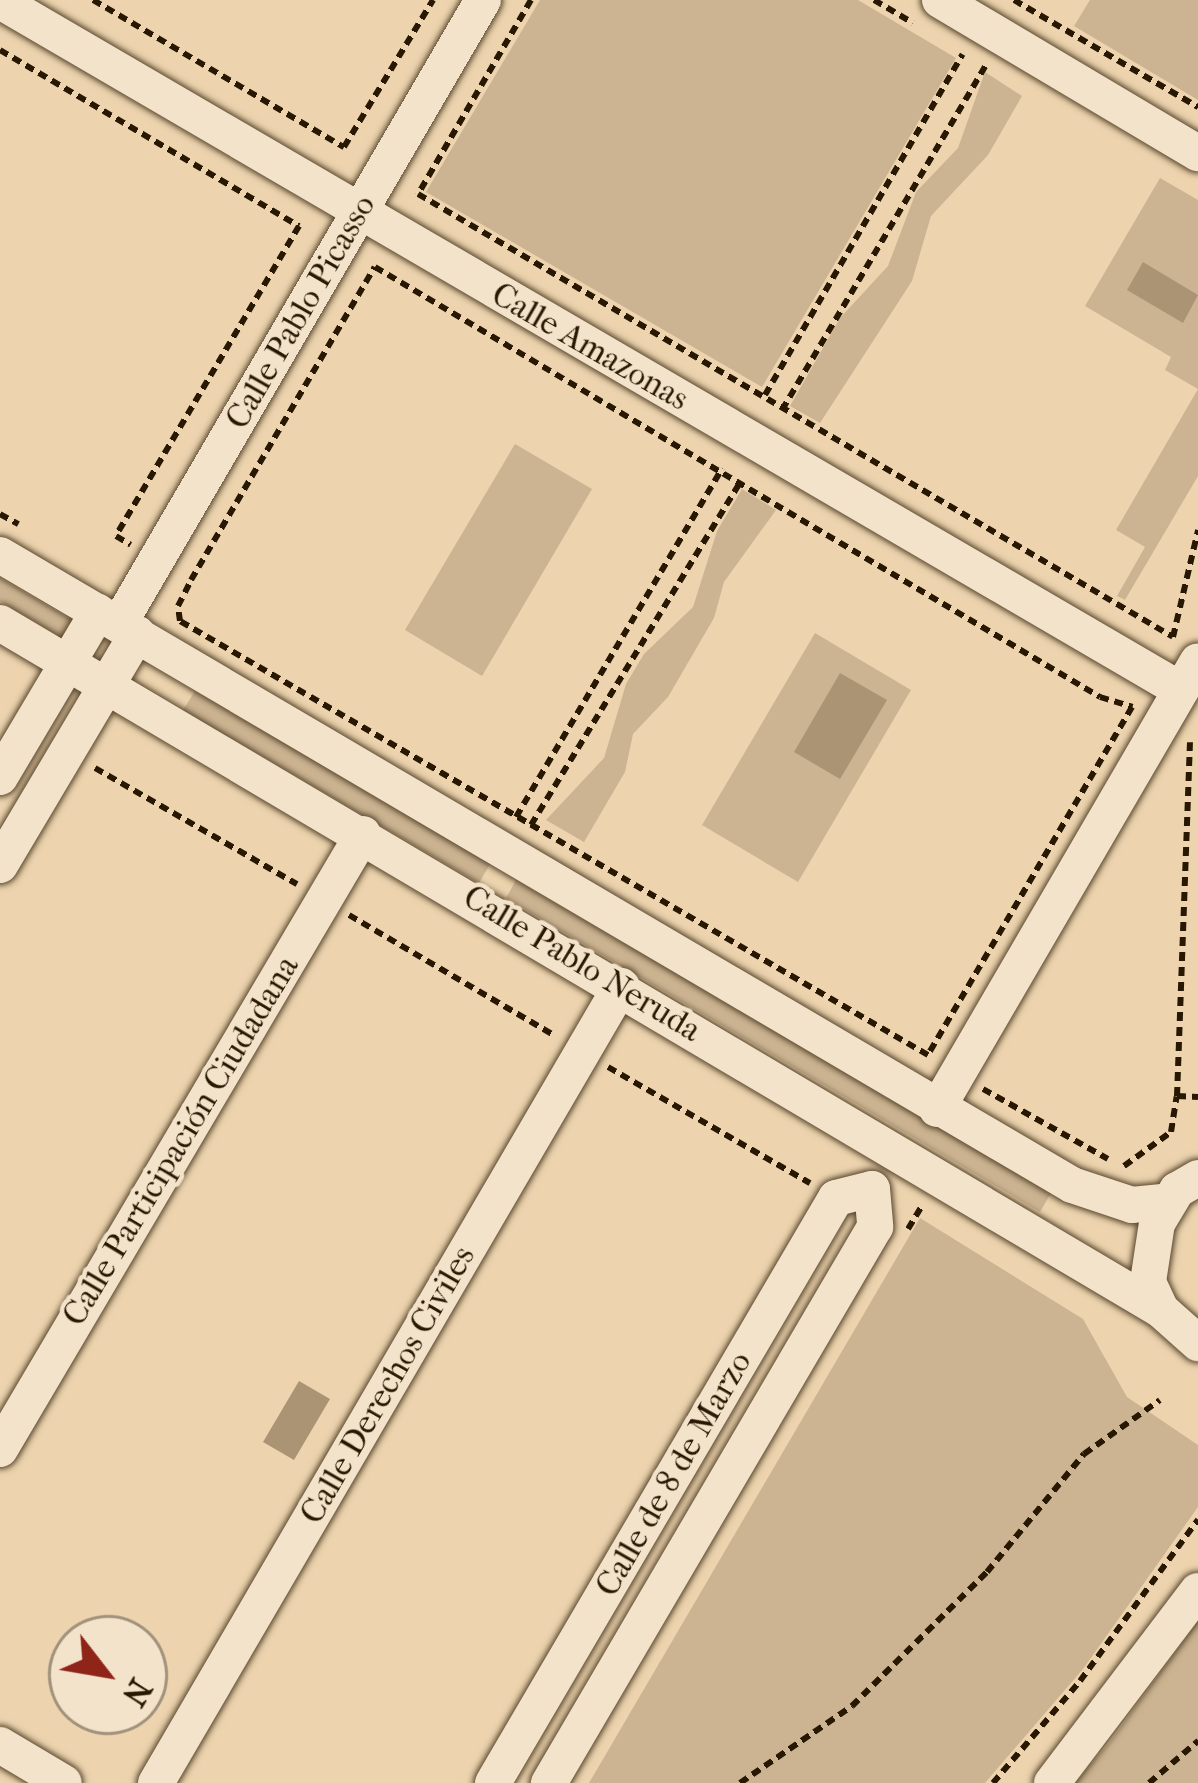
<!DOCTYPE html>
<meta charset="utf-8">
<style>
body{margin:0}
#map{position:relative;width:1198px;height:1783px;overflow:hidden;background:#edd4af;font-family:"IM FELL French Canon",serif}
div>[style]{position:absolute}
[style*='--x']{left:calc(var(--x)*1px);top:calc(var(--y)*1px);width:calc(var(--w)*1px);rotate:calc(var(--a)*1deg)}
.green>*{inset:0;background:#ccb492}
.water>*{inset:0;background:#aa9474}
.path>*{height:6px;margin-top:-3px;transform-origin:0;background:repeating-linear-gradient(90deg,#281802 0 9px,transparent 0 15px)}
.roads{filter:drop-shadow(0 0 3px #59472d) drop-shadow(0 0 3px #59472d)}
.minor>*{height:36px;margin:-18px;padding:0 18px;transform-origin:18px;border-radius:18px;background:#f3e3cb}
span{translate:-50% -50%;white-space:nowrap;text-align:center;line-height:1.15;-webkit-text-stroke:9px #f3e3cb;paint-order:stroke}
.street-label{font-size:33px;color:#281802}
.north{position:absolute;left:48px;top:1615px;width:120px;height:120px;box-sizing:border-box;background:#f3e3cb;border:3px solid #a2927b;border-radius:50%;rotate:121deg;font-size:33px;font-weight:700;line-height:48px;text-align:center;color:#281802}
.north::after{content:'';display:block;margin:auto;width:42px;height:54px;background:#8f2418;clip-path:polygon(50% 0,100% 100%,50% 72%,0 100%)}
</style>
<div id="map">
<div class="green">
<i style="clip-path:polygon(540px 0,858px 0,956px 58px,762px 387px,426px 192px)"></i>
<i style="clip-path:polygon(1090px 0,1198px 0,1198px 100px,1074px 26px)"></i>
<i style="clip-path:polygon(985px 72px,1022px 96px,988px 155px,931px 216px,912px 281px,820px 423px,790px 406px,840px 318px,888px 266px,916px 192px,958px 148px)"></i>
<i style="clip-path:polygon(1160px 178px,1198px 200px,1198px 476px,1125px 600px,1117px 596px,1145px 547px,1116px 530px,1198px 389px,1165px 370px,1171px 357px,1085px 306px)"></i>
<i style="clip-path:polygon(515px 444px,592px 489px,482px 676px,405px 630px)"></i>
<i style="clip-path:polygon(742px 489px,776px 510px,724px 582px,714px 618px,668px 697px,633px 734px,625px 772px,584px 842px,546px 820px,604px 758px,626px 684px,644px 654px,693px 607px,717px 531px)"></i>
<i style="clip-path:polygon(0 578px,75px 622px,64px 639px,0 601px)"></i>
<i style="clip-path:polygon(815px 633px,911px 690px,798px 882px,702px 825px)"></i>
<i style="clip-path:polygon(195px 691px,490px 864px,479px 883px,183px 710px)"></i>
<i style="clip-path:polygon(516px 880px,1051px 1193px,1040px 1212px,506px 898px)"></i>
<i style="clip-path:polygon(920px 1218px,1083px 1319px,1127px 1397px,1198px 1445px,1198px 1507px,1083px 1669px,985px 1783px,589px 1783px)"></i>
<i style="clip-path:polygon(1198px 1621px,1198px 1783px,1075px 1783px,1110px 1742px)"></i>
</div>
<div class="water">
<i style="clip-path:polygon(1143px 262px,1198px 295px,1183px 323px,1127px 290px)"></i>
<i style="clip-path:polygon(840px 673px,887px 700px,840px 779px,794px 752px)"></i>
<i style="clip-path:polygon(299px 1381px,330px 1399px,294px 1460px,263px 1442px)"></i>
</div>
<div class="path">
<i style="--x:93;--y:0;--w:291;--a:30.4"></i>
<i style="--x:344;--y:147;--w:172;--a:-58.8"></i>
<i style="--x:531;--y:0;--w:225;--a:120.2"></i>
<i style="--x:418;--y:194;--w:875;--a:30.4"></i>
<i style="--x:1173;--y:637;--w:110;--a:-76.8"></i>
<i style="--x:874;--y:0;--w:45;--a:30.5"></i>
<i style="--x:1014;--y:0;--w:213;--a:30.2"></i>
<i style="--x:0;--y:50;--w:347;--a:30.5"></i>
<i style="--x:299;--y:226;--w:360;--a:120.6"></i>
<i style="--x:116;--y:536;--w:17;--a:31"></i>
<i style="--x:375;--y:267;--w:843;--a:30.67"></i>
<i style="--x:1100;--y:697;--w:34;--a:17"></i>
<i style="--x:1132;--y:707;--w:403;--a:120.4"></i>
<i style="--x:928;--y:1055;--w:865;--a:-149.88"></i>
<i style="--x:180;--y:621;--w:15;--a:-98"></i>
<i style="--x:178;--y:606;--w:29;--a:-63"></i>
<i style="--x:191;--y:580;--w:363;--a:-59.6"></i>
<i style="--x:765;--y:395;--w:394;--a:-59.9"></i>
<i style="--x:782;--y:410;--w:401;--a:-59.4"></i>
<i style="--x:0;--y:514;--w:21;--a:29"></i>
<i style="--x:95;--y:768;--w:233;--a:29.9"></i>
<i style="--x:516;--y:817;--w:405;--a:-59.4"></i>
<i style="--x:531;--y:825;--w:399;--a:-58.6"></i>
<i style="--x:349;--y:915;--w:239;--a:30.4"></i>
<i style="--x:608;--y:1067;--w:233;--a:29.9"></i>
<i style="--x:983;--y:1089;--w:143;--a:29.2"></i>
<i style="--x:1177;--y:1096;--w:21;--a:3"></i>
<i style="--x:1124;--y:1166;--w:58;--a:-35.9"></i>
<i style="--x:1171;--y:1132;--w:36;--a:-81"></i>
<i style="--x:1177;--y:1096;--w:354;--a:-87.9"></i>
<i style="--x:908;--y:1229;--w:27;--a:-59"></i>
<i style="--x:740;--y:1783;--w:136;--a:-34.5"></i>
<i style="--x:852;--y:1706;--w:190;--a:-44.8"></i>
<i style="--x:987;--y:1572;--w:153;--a:-50.6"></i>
<i style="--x:1084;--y:1454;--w:93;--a:-35.4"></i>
<i style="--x:993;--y:1783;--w:134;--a:-49.5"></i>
<i style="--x:1080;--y:1681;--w:200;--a:-53.8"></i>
<i style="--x:1149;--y:1783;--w:65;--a:-40.6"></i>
</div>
<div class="roads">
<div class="minor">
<i style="--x:940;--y:0;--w:300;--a:30.7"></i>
<i style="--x:0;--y:1;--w:1367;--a:30.26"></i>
<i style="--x:0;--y:555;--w:1243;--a:30.44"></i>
<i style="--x:1072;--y:1185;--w:63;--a:18.4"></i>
<i style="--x:1132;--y:1205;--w:38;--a:-6"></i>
<i style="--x:0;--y:623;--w:1349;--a:30.61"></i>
<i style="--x:119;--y:624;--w:722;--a:-59.74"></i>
<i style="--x:0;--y:777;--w:192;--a:-59.3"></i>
<i style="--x:0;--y:865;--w:269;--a:-59.3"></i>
<i style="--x:937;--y:1109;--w:518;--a:-59.78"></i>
<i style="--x:1198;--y:1178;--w:24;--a:150"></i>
<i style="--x:1177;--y:1190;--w:39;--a:121"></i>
<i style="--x:1157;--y:1223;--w:60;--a:98.7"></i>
<i style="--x:1148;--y:1282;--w:31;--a:65"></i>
<i style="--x:1161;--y:1310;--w:50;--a:41.7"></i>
<i style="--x:0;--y:1449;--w:714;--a:-59.45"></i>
<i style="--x:0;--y:1745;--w:74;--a:30.7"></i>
<i style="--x:156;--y:1783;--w:923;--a:-59.74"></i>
<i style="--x:493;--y:1783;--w:678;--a:-59.62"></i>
<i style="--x:836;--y:1198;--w:37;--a:-14"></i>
<i style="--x:872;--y:1189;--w:38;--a:85"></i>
<i style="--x:875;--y:1227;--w:645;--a:120.38"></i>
<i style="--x:1052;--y:1783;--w:241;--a:-52.8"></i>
</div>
</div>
<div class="street-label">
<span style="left:301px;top:312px;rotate:-60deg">Calle Pablo Picasso</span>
<span style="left:590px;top:347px;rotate:30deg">Calle Amazonas</span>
<span style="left:582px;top:964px;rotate:31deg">Calle Pablo Neruda</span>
<span style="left:181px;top:1141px;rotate:-59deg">Calle Participación Ciudadana</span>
<span style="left:388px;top:1385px;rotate:-60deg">Calle Derechos Civiles</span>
<span style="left:674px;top:1474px;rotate:-60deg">Calle de 8 de Marzo</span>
</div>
<div class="north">N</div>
</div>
